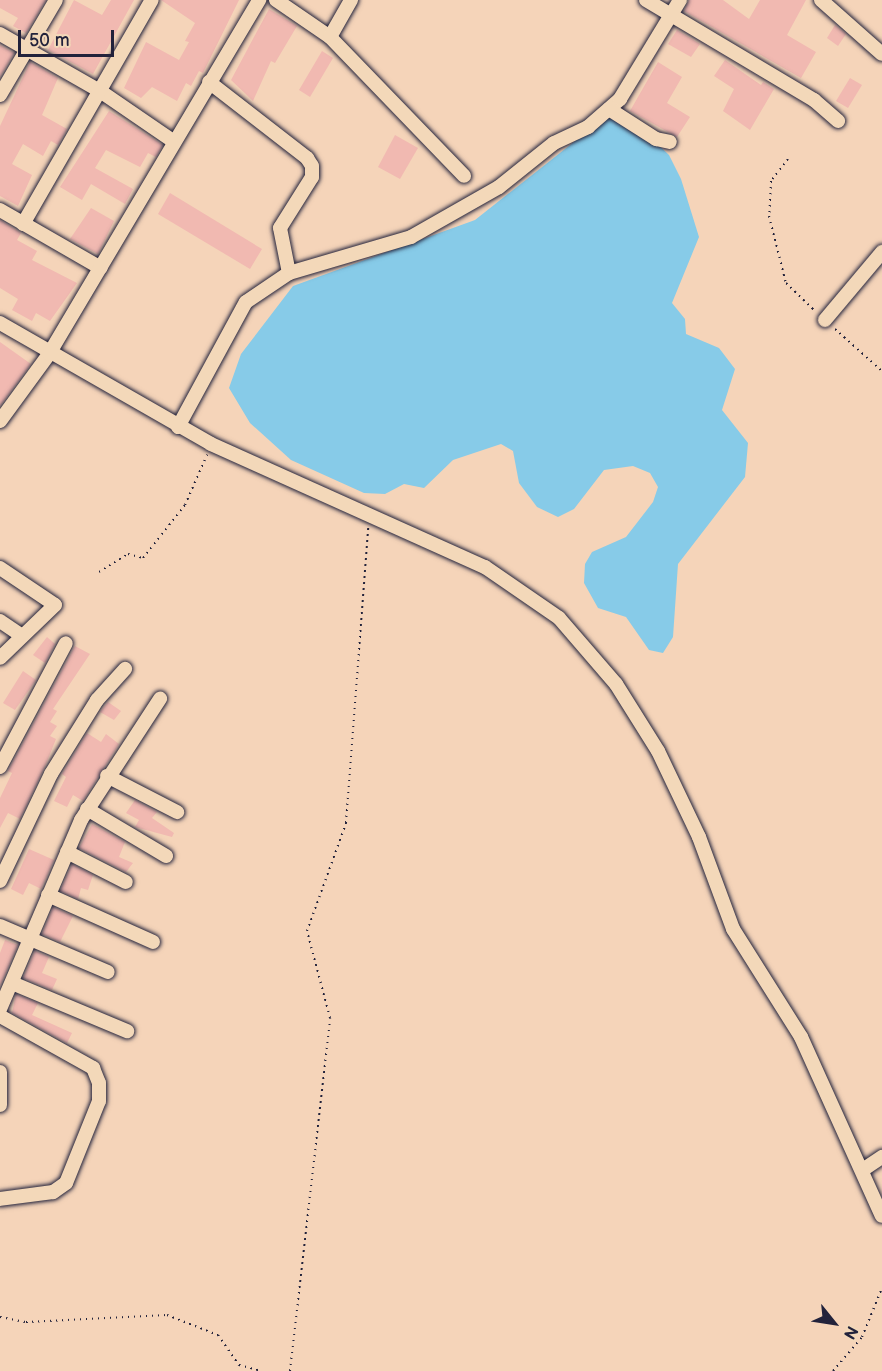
<!DOCTYPE html>
<style>
body{margin:0}
#map{position:relative;width:882px;height:1371px;overflow:hidden;background:#f5d4b9;font-family:"Balsamiq Sans",sans-serif}
div>[style]{position:absolute}
[style*='--x']{left:calc(var(--x)*1px);top:calc(var(--y)*1px);width:calc(var(--w)*1px);rotate:calc(var(--a)*1deg)}
.water>*{inset:0;background:#87cbe8}
.building>*{inset:0;background:#f1b9b1}
.path>*{height:2px;margin-top:-1px;transform-origin:0;background:repeating-linear-gradient(90deg,#22223b 0 1.5px,transparent 0 6px)}
.roads{filter:drop-shadow(0 0 2px #22223b) drop-shadow(0 0 2px #22223b)}
.street>*{height:14px;margin:-7px;padding:0 7px;transform-origin:7px;border-radius:7px;background:#f3d8b9}
span{translate:-50% -50%;white-space:nowrap;text-align:center;line-height:1.15;-webkit-text-stroke:6px #f3d8b9;paint-order:stroke}
.north{position:absolute;left:804px;top:1293px;width:60px;height:60px;-webkit-text-stroke:4px #f3d8b9;paint-order:stroke;rotate:120deg;font-size:16px;font-weight:700;line-height:24px;text-align:center;color:#22223b}
.north::after{content:'';display:block;margin:auto;width:21px;height:27px;background:#22223b;clip-path:polygon(50% 0,100% 100%,50% 72%,0 100%)}
.scale{position:absolute;left:18px;top:30px;width:96px;height:27px;box-sizing:border-box;border:3px solid #22223b;border-top:0;padding-left:8px;font-size:18px;line-height:21px;white-space:nowrap;color:#22223b;-webkit-text-stroke:4px #f3d8b9;paint-order:stroke}
</style>
<div id="map">
<div class="water">
<i style="clip-path:polygon(608px 115px,649px 136px,669px 155px,681px 179px,699px 237px,672px 303px,685px 319px,686px 334px,719px 348px,735px 369px,722px 410px,748px 443px,745px 477px,678px 564px,673px 637px,663px 653px,649px 650px,626px 617px,598px 608px,584px 583px,585px 564px,592px 552px,626px 537px,653px 502px,658px 487px,650px 473px,633px 466px,604px 470px,574px 509px,558px 517px,537px 507px,519px 483px,513px 451px,501px 444px,453px 460px,424px 488px,404px 484px,385px 494px,364px 493px,291px 460px,250px 423px,229px 388px,241px 354px,293px 286px,475px 220px)"></i>
</div>
<div class="building">
<i style="clip-path:polygon(0 0,46px 0,26px 33px,13px 26px,18px 18px,0 8px)"></i>
<i style="clip-path:polygon(74px 0,102px 15px,111px 0,134px 0,93px 74px,48px 50px)"></i>
<i style="clip-path:polygon(161px 0,239px 0,203px 73px,199px 71px,191px 86px,186px 83px,177px 101px,152px 87px,141px 98px,124px 88px,146px 42px,179px 60px,189px 42px,185px 41px,195px 23px)"></i>
<i style="clip-path:polygon(689px 0,723px 0,749px 19px,760px 0,806px 0,787px 35px,816px 52px,801px 78px,684px 11px)"></i>
<i style="clip-path:polygon(269px 9px,297px 26px,275px 63px,271px 61px,253px 101px,231px 80px)"></i>
<i style="clip-path:polygon(835px 25px,846px 34px,838px 46px,827px 38px)"></i>
<i style="clip-path:polygon(677px 30px,700px 44px,691px 57px,668px 44px)"></i>
<i style="clip-path:polygon(0 45px,14px 53px,0 77px)"></i>
<i style="clip-path:polygon(322px 51px,333px 58px,310px 97px,299px 90px)"></i>
<i style="clip-path:polygon(725px 60px,761px 85px,763px 82px,774px 89px,750px 130px,723px 111px,734px 89px,714px 76px)"></i>
<i style="clip-path:polygon(30px 62px,58px 78px,42px 115px,67px 129px,58px 145px,51px 141px,43px 156px,23px 144px,12px 164px,32px 175px,18px 206px,0 196px,0 126px)"></i>
<i style="clip-path:polygon(658px 62px,682px 77px,667px 103px,690px 117px,677px 137px,630px 111px)"></i>
<i style="clip-path:polygon(850px 78px,862px 85px,848px 108px,836px 101px)"></i>
<i style="clip-path:polygon(109px 111px,163px 145px,156px 157px,148px 153px,140px 167px,106px 150px,95px 168px,133px 189px,125px 204px,91px 184px,82px 200px,60px 187px)"></i>
<i style="clip-path:polygon(395px 135px,418px 148px,400px 179px,378px 167px)"></i>
<i style="clip-path:polygon(170px 193px,262px 249px,250px 269px,158px 214px)"></i>
<i style="clip-path:polygon(91px 208px,114px 221px,98px 254px,70px 239px)"></i>
<i style="clip-path:polygon(0 220px,21px 233px,17px 240px,37px 251px,32px 260px,77px 283px,50px 321px,36px 313px,32px 321px,12px 310px,18px 299px,0 288px)"></i>
<i style="clip-path:polygon(0 342px,31px 364px,0 406px)"></i>
<i style="clip-path:polygon(47px 637px,55px 644px,45px 663px,33px 655px)"></i>
<i style="clip-path:polygon(75px 646px,90px 654px,53px 709px,57px 711px,50px 722px,57px 726px,50px 736px,56px 739px,46px 764px,20px 819px,8px 813px,0 828px,0 798px,12px 773px,8px 771px)"></i>
<i style="clip-path:polygon(23px 671px,36px 680px,15px 710px,3px 703px)"></i>
<i style="clip-path:polygon(108px 702px,121px 711px,114px 720px,100px 712px)"></i>
<i style="clip-path:polygon(87px 733px,101px 742px,106px 734px,119px 744px,83px 801px,73px 795px,67px 807px,54px 801px,66px 777px,62px 774px)"></i>
<i style="clip-path:polygon(135px 800px,157px 812px,152px 818px,174px 833px,172px 837px,135px 827px,139px 820px,126px 813px)"></i>
<i style="clip-path:polygon(92px 824px,125px 842px,119px 857px,133px 863px,126px 872px,79px 848px)"></i>
<i style="clip-path:polygon(29px 849px,54px 860px,41px 889px,29px 883px,23px 895px,11px 889px)"></i>
<i style="clip-path:polygon(72px 864px,93px 875px,88px 890px,81px 888px,78px 899px,60px 891px)"></i>
<i style="clip-path:polygon(53px 907px,73px 916px,60px 942px,42px 934px)"></i>
<i style="clip-path:polygon(5px 940px,18px 945px,0 986px,0 953px)"></i>
<i style="clip-path:polygon(35px 951px,49px 957px,42px 973px,57px 979px,52px 990px,23px 978px)"></i>
<i style="clip-path:polygon(16px 994px,38px 1003px,32px 1015px,72px 1033px,67px 1043px,12px 1013px)"></i>
</div>
<div class="path">
<i style="--x:788;--y:159;--w:28;--a:128"></i>
<i style="--x:771;--y:181;--w:35;--a:93"></i>
<i style="--x:769;--y:216;--w:69;--a:75.8"></i>
<i style="--x:786;--y:283;--w:40;--a:44"></i>
<i style="--x:835;--y:329;--w:63;--a:41.8"></i>
<i style="--x:99;--y:572;--w:34;--a:-32"></i>
<i style="--x:128;--y:554;--w:16;--a:15"></i>
<i style="--x:143;--y:558;--w:68;--a:-51.6"></i>
<i style="--x:185;--y:505;--w:55;--a:-66.3"></i>
<i style="--x:0;--y:1317;--w:26;--a:11"></i>
<i style="--x:26;--y:1322;--w:141;--a:-2.8"></i>
<i style="--x:167;--y:1315;--w:55;--a:21.4"></i>
<i style="--x:218;--y:1335;--w:37;--a:55"></i>
<i style="--x:239;--y:1365;--w:23;--a:15"></i>
<i style="--x:290;--y:1371;--w:355;--a:-83.5"></i>
<i style="--x:330;--y:1018;--w:90;--a:-104.8"></i>
<i style="--x:307;--y:931;--w:115;--a:-70.1"></i>
<i style="--x:346;--y:823;--w:296;--a:-85.7"></i>
<i style="--x:833;--y:1371;--w:45;--a:-49.5"></i>
<i style="--x:862;--y:1337;--w:53;--a:-67.8"></i>
</div>
<div class="roads">
<div class="street">
<i style="--x:276;--y:0;--w:65;--a:34.4"></i>
<i style="--x:330;--y:37;--w:193;--a:46"></i>
<i style="--x:646;--y:0;--w:196;--a:30.8"></i>
<i style="--x:814;--y:100;--w:32;--a:41"></i>
<i style="--x:821;--y:0;--w:81;--a:41.5"></i>
<i style="--x:0;--y:34;--w:115;--a:29.7"></i>
<i style="--x:100;--y:91;--w:88;--a:34.4"></i>
<i style="--x:330;--y:37;--w:43;--a:-60.4"></i>
<i style="--x:209;--y:82;--w:124;--a:37.8"></i>
<i style="--x:307;--y:158;--w:9;--a:58"></i>
<i style="--x:312;--y:166;--w:11;--a:90"></i>
<i style="--x:312;--y:177;--w:60;--a:122.1"></i>
<i style="--x:280;--y:228;--w:46;--a:78.7"></i>
<i style="--x:0;--y:95;--w:110;--a:-59.5"></i>
<i style="--x:609;--y:109;--w:56;--a:32.6"></i>
<i style="--x:656;--y:139;--w:14;--a:12"></i>
<i style="--x:0;--y:210;--w:116;--a:29.9"></i>
<i style="--x:23;--y:224;--w:258;--a:-60.1"></i>
<i style="--x:825;--y:320;--w:89;--a:-50"></i>
<i style="--x:0;--y:323;--w:243;--a:29.8"></i>
<i style="--x:211;--y:444;--w:300;--a:24.2"></i>
<i style="--x:485;--y:567;--w:90;--a:34.6"></i>
<i style="--x:559;--y:618;--w:87;--a:49.2"></i>
<i style="--x:616;--y:684;--w:79;--a:57.9"></i>
<i style="--x:658;--y:751;--w:95;--a:64.5"></i>
<i style="--x:699;--y:837;--w:98;--a:69.7"></i>
<i style="--x:733;--y:929;--w:128;--a:57.8"></i>
<i style="--x:801;--y:1037;--w:196;--a:65.7"></i>
<i style="--x:0;--y:421;--w:83;--a:-53.8"></i>
<i style="--x:49;--y:354;--w:412;--a:-59.3"></i>
<i style="--x:178;--y:427;--w:142;--a:-61.5"></i>
<i style="--x:246;--y:302;--w:52;--a:-34"></i>
<i style="--x:289;--y:273;--w:127;--a:-16.4"></i>
<i style="--x:411;--y:237;--w:101;--a:-29.6"></i>
<i style="--x:499;--y:187;--w:70;--a:-38.7"></i>
<i style="--x:554;--y:143;--w:38;--a:-25"></i>
<i style="--x:588;--y:127;--w:43;--a:-41.2"></i>
<i style="--x:620;--y:99;--w:116;--a:-58.8"></i>
<i style="--x:0;--y:568;--w:66;--a:33.9"></i>
<i style="--x:55;--y:605;--w:76;--a:136.1"></i>
<i style="--x:0;--y:621;--w:25;--a:34"></i>
<i style="--x:0;--y:767;--w:140;--a:-62"></i>
<i style="--x:107;--y:776;--w:79;--a:27.2"></i>
<i style="--x:87;--y:809;--w:92;--a:30.7"></i>
<i style="--x:67;--y:852;--w:66;--a:27"></i>
<i style="--x:0;--y:881;--w:119;--a:-64.5"></i>
<i style="--x:51;--y:774;--w:87;--a:-58.1"></i>
<i style="--x:97;--y:700;--w:42;--a:-47.9"></i>
<i style="--x:48;--y:895;--w:115;--a:24.1"></i>
<i style="--x:0;--y:926;--w:117;--a:23.1"></i>
<i style="--x:12;--y:983;--w:125;--a:22.7"></i>
<i style="--x:0;--y:1009;--w:206;--a:-66.8"></i>
<i style="--x:81;--y:820;--w:145;--a:-56.9"></i>
<i style="--x:0;--y:1016;--w:107;--a:29.2"></i>
<i style="--x:93;--y:1068;--w:16;--a:68"></i>
<i style="--x:99;--y:1083;--w:18;--a:90"></i>
<i style="--x:99;--y:1101;--w:88;--a:111.9"></i>
<i style="--x:66;--y:1183;--w:16;--a:145"></i>
<i style="--x:53;--y:1192;--w:53;--a:172.5"></i>
<i style="--x:0;--y:1072;--w:33;--a:90"></i>
<i style="--x:864;--y:1169;--w:22;--a:-34"></i>
</div>
</div>
<div class="north">N</div>
<div class="scale">50 m</div>
</div>
